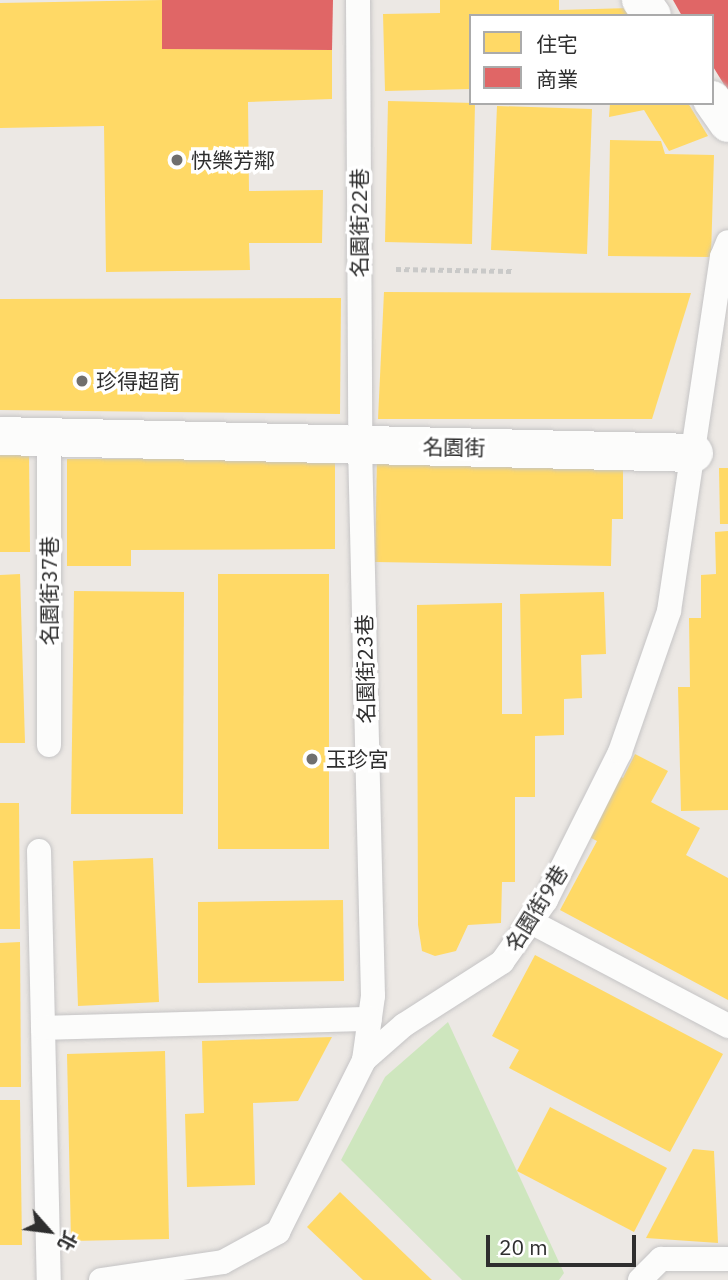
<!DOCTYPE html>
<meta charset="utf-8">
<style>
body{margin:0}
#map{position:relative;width:728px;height:1280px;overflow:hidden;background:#ece8e4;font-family:"IBM Plex Sans","Noto Sans TC",sans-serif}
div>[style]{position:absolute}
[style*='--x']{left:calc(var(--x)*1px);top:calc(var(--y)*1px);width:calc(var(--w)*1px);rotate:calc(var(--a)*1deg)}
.green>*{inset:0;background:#cee6be}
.homes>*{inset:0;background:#ffd966}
.shops>*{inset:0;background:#e06666}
.path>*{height:4.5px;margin-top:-2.25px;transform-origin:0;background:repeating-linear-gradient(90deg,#c9c9c8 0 5px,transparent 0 8.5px)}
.roads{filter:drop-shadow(0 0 2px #c5c4c5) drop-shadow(0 0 2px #c5c4c5)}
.lane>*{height:24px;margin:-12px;padding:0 12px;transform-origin:12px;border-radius:12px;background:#fcfcfb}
.street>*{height:38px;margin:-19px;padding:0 19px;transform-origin:19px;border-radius:19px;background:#fcfcfb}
.secondary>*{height:38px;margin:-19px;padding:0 19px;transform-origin:19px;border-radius:19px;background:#fcfcfb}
.dots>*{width:19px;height:19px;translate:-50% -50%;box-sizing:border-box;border:4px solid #fff;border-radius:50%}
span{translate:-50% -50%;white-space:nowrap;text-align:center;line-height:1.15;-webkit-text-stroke:7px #fff;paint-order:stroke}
.poi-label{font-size:21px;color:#2e2e2e}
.left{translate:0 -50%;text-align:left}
.street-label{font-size:21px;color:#2e2e2e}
.legend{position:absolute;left:469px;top:14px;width:245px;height:91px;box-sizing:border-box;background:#fff;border:2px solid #ababab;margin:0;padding:9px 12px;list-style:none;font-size:21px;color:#2e2e2e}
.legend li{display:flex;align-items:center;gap:14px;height:35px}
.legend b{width:35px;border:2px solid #ababab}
.north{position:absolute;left:14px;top:1196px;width:70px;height:70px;-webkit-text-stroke:5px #fff;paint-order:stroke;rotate:118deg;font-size:19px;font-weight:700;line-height:28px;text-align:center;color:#2e2e2e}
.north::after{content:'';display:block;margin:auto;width:24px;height:32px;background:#2e2e2e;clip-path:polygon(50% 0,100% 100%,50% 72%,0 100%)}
.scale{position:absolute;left:486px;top:1235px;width:150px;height:32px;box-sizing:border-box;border:4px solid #2e2e2e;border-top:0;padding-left:9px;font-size:21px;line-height:24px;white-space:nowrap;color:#2e2e2e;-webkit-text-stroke:5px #fff;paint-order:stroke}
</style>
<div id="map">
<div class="green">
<i style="clip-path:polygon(448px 1022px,564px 1273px,559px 1280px,462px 1280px,341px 1160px,385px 1077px)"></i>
</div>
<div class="homes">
<i style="clip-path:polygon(162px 0,162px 49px,332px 50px,332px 99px,248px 102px,249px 191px,323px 190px,322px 243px,249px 243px,250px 270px,106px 272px,104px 126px,0 128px,0 3px)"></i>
<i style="clip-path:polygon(440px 0,559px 0,559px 10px,630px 8px,635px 16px,471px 16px,471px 89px,385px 91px,383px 14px,440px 13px)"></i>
<i style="clip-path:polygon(388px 101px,475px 103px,472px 244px,385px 242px)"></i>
<i style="clip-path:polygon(610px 103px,688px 103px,708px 136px,669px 151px,644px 110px,609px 117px)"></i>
<i style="clip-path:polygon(497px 106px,592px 109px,587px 254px,491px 250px)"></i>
<i style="clip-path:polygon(610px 140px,661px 141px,665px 154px,714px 155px,711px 257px,608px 256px)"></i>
<i style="clip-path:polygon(384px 292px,691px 293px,652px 419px,378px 419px)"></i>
<i style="clip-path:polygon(341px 298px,340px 414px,0 410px,0 299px)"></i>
<i style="clip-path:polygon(0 451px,29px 451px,30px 552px,0 552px)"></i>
<i style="clip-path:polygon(377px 455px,623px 459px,623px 519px,612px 519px,611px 566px,375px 562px)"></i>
<i style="clip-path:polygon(335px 458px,335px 549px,131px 550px,131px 566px,67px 566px,67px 459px)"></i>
<i style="clip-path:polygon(719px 468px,728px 468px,728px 524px,720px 524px)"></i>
<i style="clip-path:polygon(728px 531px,728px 810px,681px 811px,678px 687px,690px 687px,689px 618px,701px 618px,701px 575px,716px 574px,715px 532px)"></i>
<i style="clip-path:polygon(20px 574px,25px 743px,0 743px,0 575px)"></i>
<i style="clip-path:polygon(218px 574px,329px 574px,329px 849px,218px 849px)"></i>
<i style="clip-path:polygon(74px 591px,184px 592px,183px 814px,71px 814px)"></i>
<i style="clip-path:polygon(604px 592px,606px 654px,581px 655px,582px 698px,564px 699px,564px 735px,535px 736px,535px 797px,515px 797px,515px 882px,502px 882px,501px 923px,468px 925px,456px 951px,435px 956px,422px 951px,418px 925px,417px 605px,502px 603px,502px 714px,522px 714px,520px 594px)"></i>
<i style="clip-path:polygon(635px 754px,668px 771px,651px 802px,700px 828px,686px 855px,728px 878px,728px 1000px,560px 910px,597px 841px,589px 837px,619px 776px,623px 778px)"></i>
<i style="clip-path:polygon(0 803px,19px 803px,20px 929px,0 929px)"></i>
<i style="clip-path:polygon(153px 858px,159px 1002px,78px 1006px,73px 861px)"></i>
<i style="clip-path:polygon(343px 900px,344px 981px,198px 983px,198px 902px)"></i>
<i style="clip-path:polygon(20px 942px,21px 1087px,0 1087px,0 943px)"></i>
<i style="clip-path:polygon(535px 955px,723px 1054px,670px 1152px,509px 1068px,519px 1050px,492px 1036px)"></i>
<i style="clip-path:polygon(332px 1037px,298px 1101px,253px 1103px,255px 1185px,187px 1187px,185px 1114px,204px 1113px,202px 1041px)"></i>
<i style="clip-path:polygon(165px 1051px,169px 1239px,71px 1241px,67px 1054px)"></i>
<i style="clip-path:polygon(0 1100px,20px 1100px,22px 1245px,0 1245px)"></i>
<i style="clip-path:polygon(550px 1107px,667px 1168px,634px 1232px,517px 1171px)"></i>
<i style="clip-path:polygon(693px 1149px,714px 1151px,718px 1243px,646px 1238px)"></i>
<i style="clip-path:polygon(340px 1192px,432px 1280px,363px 1280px,307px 1227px)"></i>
</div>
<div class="shops">
<i style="clip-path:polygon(162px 0,333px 0,332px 50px,162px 49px)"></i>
<i style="clip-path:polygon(673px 0,728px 0,728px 91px,712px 65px,712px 16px,682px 16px)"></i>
</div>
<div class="path">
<i style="--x:396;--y:269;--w:118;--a:1"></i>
</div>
<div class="roads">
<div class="lane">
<i style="--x:358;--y:0;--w:445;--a:89.7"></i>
<i style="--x:360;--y:445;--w:551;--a:88.65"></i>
<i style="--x:373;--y:996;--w:65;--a:98"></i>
<i style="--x:49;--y:437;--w:308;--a:90"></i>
<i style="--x:39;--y:851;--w:429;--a:88.7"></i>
<i style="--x:531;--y:922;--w:223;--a:27.8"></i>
<i style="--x:43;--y:1028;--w:327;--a:-1.6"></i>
<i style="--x:101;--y:1280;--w:123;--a:-8.4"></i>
<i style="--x:223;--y:1262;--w:63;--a:-28.6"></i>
<i style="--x:278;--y:1232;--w:192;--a:-63.4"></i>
<i style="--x:364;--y:1060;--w:53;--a:-41.2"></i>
<i style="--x:404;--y:1025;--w:117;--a:-32.7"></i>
<i style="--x:502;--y:962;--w:76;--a:-54.6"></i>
<i style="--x:546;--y:900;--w:165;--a:-63.4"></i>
<i style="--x:620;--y:752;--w:149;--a:-70.8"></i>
<i style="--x:669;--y:611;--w:358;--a:-81.5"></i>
<i style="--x:722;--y:257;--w:16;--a:-68"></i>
<i style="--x:640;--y:1280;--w:30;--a:-45"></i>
<i style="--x:661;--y:1259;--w:67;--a:0"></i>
</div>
<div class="street">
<i style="--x:0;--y:436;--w:694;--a:1.4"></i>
</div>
<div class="secondary">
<i style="--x:641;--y:0;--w:19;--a:55"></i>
<i style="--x:712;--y:100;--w:28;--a:55"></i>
</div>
</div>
<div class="dots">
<i style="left:177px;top:160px;background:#706f6e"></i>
<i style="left:82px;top:381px;background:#706f6e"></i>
<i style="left:312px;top:759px;background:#706f6e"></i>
</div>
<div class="poi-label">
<span class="left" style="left:191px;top:160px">快樂芳鄰</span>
<span class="left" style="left:96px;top:381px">珍得超商</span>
<span class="left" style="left:326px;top:759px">玉珍宮</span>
</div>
<div class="street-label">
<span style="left:359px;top:223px;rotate:-90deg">名園街22巷</span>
<span style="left:454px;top:447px;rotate:1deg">名園街</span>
<span style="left:49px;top:591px;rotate:-90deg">名園街37巷</span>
<span style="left:365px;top:669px;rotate:-91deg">名園街23巷</span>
<span style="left:536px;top:908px;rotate:-58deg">名園街9巷</span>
</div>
<ul class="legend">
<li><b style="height:19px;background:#ffd966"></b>住宅</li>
<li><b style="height:19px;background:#e06666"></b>商業</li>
</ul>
<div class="north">北</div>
<div class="scale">20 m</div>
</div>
